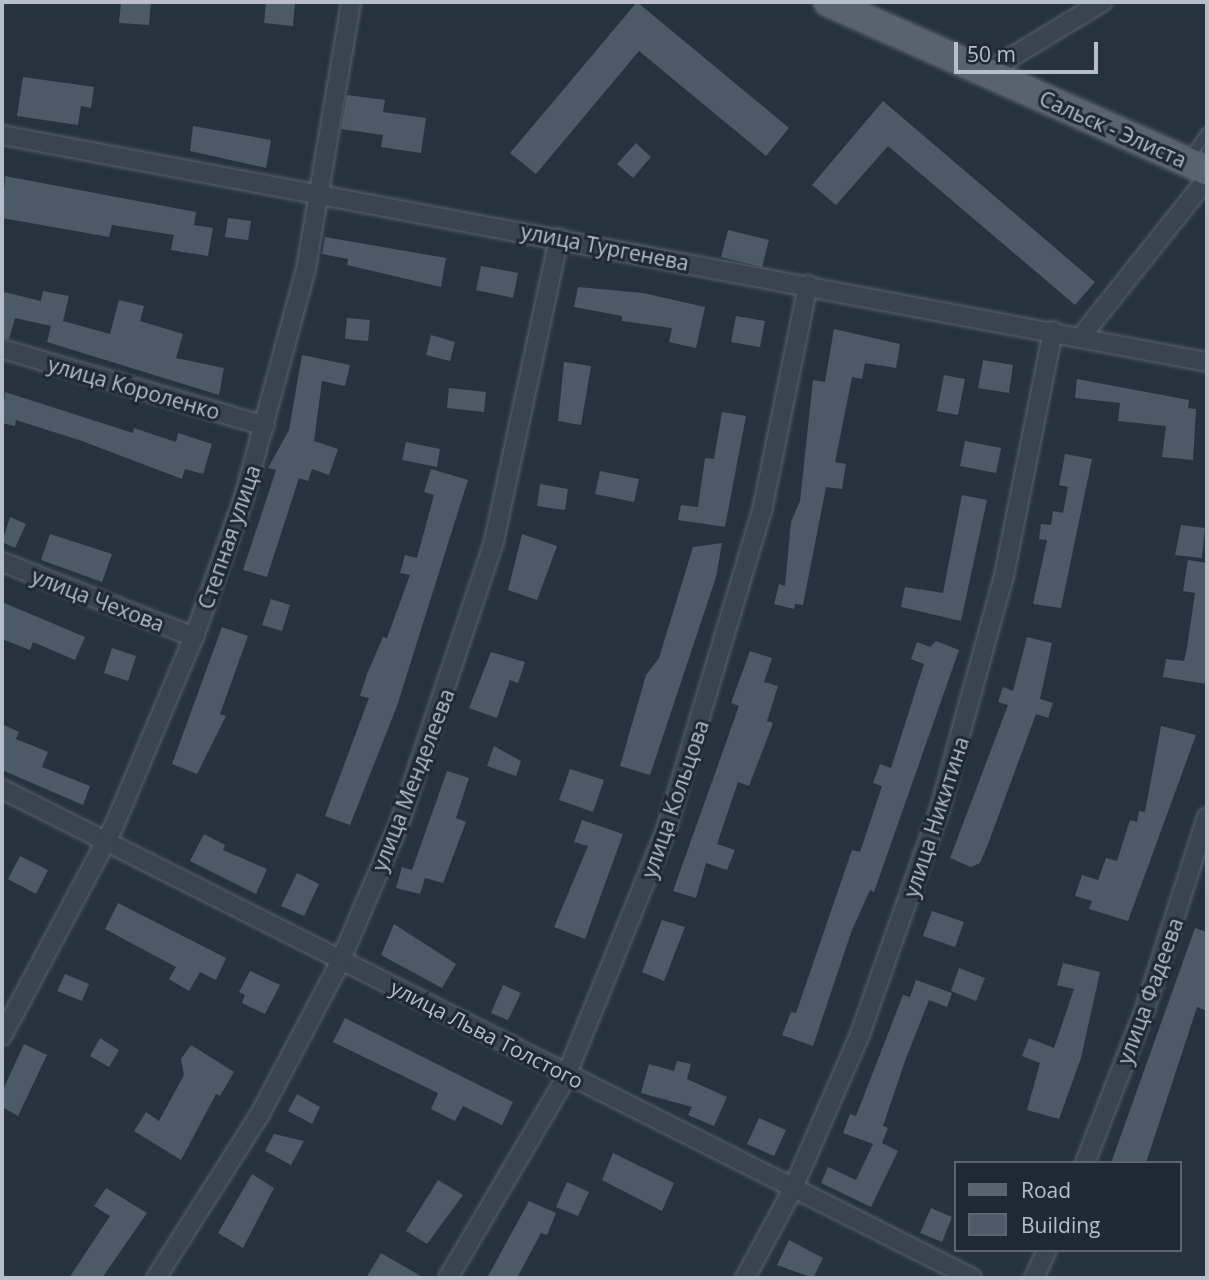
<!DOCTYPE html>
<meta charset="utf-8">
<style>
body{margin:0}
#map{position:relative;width:1209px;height:1280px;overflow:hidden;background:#26323e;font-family:"Open Sans",sans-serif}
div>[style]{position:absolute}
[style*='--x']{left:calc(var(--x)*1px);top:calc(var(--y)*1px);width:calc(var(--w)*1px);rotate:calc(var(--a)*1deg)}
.building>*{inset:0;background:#4c5967}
.roads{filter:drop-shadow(0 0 2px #58626c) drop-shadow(0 0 2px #58626c)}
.service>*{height:9px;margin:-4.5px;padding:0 4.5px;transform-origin:4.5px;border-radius:4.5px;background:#3a444e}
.minor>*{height:18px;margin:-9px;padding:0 9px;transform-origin:9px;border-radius:9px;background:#3a444e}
.primary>*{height:28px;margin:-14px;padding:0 14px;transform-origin:14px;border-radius:14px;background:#58636e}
span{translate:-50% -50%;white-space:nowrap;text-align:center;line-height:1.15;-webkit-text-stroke:6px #1f2934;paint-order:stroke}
.street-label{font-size:21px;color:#b6bfc9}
.frame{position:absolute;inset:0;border:4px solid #b6bfc9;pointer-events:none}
.legend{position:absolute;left:954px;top:1161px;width:228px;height:91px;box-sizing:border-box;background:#1f2934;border:2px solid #5b6570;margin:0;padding:9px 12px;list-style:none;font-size:21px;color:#b6bfc9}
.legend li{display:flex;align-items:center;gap:14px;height:35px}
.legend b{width:35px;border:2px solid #5b6570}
.scale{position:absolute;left:954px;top:42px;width:144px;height:32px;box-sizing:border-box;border:4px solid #b6bfc9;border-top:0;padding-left:9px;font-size:21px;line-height:24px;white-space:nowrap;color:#b6bfc9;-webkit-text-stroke:5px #1f2934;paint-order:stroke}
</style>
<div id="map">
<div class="building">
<i style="clip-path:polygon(121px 2px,151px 2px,149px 25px,119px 23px)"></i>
<i style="clip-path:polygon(266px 2px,295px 2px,293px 26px,264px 23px)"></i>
<i style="clip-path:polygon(637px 2px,789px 128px,766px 156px,639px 51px,536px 174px,510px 153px)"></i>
<i style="clip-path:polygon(23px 77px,94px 87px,91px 108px,81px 106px,78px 125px,17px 116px)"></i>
<i style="clip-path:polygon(347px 95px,385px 100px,383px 112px,426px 118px,421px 153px,381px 147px,383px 135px,341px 129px)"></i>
<i style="clip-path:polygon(883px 101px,1095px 282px,1075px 305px,888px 146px,836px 205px,812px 185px)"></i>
<i style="clip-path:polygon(193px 126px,271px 140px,266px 168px,190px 151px)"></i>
<i style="clip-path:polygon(636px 143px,651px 157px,633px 178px,617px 164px)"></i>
<i style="clip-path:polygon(5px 176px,196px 212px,194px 225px,213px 228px,208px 256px,171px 250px,174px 235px,112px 225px,109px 237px,2px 218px)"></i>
<i style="clip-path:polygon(228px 218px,251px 221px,248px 240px,225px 237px)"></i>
<i style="clip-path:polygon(728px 230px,769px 240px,762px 267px,721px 257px)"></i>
<i style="clip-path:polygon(325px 237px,446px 258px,441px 287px,347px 265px,348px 259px,322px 254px)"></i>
<i style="clip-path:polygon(481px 266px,518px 273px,513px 298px,476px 290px)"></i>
<i style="clip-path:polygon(578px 287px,643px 293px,705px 307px,696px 348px,669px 342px,672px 328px,622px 321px,622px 316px,574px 307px)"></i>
<i style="clip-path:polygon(43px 291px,69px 296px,63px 321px,110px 334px,119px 300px,144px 306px,140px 321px,183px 334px,176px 358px,224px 368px,219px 395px,47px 342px,51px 326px,15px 318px,9px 339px,2px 338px,4px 292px,41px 301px)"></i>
<i style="clip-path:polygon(736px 316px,765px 321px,760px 347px,731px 342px)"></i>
<i style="clip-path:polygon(347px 318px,370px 320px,368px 341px,345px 339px)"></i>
<i style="clip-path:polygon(834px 329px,900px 344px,896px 368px,865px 363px,862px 379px,852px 377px,835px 462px,846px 464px,842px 489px,826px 487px,803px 605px,795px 604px,794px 609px,774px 604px,779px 584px,785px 586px,791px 522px,800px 501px,813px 380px,825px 382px)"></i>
<i style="clip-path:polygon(431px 335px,455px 342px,450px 361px,426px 355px)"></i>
<i style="clip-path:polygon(302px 355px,350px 365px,345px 386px,322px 381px,314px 441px,338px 449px,329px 475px,312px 469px,308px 481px,299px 478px,267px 577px,243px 570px,276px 470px,268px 468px,289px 430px)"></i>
<i style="clip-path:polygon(983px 360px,1013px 365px,1009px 393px,978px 388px)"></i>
<i style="clip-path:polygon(564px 362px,591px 366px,581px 425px,558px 421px)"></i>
<i style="clip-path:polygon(944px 375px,965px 379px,958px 415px,937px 411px)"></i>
<i style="clip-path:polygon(1077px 379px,1189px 400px,1188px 408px,1196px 409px,1193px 460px,1162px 457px,1166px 426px,1118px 421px,1120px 403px,1075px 398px)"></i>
<i style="clip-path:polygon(449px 388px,486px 392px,484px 412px,447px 408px)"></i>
<i style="clip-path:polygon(5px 392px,133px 433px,134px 428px,176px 442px,178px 433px,212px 444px,203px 474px,185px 469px,182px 479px,82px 441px,16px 420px,15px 426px,2px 423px)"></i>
<i style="clip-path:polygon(722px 412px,746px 416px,725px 527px,678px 520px,681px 505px,698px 507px,705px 458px,714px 459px)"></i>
<i style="clip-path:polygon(965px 441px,1001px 448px,996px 473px,960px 466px)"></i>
<i style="clip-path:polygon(406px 442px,440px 449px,437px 467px,402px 460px)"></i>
<i style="clip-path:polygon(1065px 454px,1092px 459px,1061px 608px,1033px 604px,1047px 540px,1039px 539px,1041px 524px,1051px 525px,1053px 511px,1063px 513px,1068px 487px,1059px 485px)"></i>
<i style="clip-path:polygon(431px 469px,468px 480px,397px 706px,350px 825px,325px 816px,369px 698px,360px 696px,367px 674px,383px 637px,387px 638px,410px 575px,400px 573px,405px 555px,417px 558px,434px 495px,424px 492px)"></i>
<i style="clip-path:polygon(600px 471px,639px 479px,634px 502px,595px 494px)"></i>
<i style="clip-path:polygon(540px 484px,568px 489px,565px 510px,537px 506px)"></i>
<i style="clip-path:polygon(962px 495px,987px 500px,961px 621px,901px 607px,905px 587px,943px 593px)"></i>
<i style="clip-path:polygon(10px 517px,26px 524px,15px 548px,2px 542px)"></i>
<i style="clip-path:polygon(1181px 525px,1205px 528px,1202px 558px,1175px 555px)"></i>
<i style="clip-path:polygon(50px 534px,112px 554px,102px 582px,41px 560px)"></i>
<i style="clip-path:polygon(522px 534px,557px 546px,537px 600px,508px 590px)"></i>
<i style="clip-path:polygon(722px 543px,716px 577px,650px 775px,620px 766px,646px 675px,659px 658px,693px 547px)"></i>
<i style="clip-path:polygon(1188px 560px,1207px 563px,1207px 684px,1163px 677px,1166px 659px,1184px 661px,1187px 648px,1195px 593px,1183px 591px)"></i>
<i style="clip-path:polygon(271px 599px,290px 605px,282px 631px,262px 625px)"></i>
<i style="clip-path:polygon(2px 602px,85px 637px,75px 660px,33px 642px,30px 650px,2px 639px)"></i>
<i style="clip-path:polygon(222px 627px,248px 636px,220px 714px,226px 716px,197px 774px,172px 764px)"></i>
<i style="clip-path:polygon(1027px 637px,1052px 643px,1040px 699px,1053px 703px,1048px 718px,1036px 714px,988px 844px,980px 863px,971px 867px,950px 858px,1008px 705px,998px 702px,1003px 687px,1013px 691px)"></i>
<i style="clip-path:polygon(936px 641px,959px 650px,874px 892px,870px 890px,852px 930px,813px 1046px,782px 1035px,791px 1012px,796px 1013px,852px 850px,860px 852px,882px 786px,873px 783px,880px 764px,891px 768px,924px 664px,911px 659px,917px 642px,930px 647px)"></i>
<i style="clip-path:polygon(112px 648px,136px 656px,128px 681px,104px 673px)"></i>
<i style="clip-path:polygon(750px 651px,772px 658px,764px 682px,778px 686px,767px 721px,773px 723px,749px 786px,738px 782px,717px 844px,735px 850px,727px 870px,706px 863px,696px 898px,673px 891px,739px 706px,731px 703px)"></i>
<i style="clip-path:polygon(491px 652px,525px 662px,518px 683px,510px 680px,497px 718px,469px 708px)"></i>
<i style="clip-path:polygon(2px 724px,19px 732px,16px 739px,48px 752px,42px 767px,90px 786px,83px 805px,2px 770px)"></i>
<i style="clip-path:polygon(1161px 726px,1196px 735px,1128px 921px,1089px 909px,1092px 901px,1075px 896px,1082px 875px,1098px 880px,1106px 858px,1117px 861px,1130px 820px,1137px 822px,1139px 811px,1145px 812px)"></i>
<i style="clip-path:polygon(494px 746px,521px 761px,516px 776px,487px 766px)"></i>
<i style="clip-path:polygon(570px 769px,604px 780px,593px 812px,559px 800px)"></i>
<i style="clip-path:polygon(447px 771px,469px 778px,456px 818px,466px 822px,443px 883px,425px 878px,420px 894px,396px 888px,402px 867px,412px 870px)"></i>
<i style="clip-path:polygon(582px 820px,623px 834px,585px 939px,554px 927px,588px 846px,574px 842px)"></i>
<i style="clip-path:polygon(204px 834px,225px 845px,223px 850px,267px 869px,256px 894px,190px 861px)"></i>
<i style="clip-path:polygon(20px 856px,48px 870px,36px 894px,8px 879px)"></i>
<i style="clip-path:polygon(297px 873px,319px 884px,304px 916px,281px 906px)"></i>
<i style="clip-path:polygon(118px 903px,226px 958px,216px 980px,200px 972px,189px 991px,169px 979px,176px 967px,105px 929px)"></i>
<i style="clip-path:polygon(932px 911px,964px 922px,955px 947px,923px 936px)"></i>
<i style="clip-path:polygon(662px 920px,685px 927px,664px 981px,642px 972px)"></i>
<i style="clip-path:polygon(394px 924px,456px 964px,442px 988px,381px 955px)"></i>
<i style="clip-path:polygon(1195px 928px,1207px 932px,1207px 1011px,1197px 1007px,1146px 1163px,1111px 1163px)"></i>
<i style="clip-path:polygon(1063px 963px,1100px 972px,1081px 1058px,1059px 1119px,1027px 1110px,1040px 1063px,1022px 1056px,1029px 1038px,1054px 1048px,1074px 989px,1057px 985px)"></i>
<i style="clip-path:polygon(959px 968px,985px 978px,976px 1001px,951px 991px)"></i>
<i style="clip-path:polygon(250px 971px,280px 985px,265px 1014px,242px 1003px,245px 995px,239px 992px)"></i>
<i style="clip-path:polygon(65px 974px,89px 984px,82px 1001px,57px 991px)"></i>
<i style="clip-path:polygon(916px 980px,952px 993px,947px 1007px,929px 1000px,905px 1061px,883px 1126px,888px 1128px,882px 1143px,898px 1151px,871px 1207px,821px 1183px,828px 1167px,856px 1180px,873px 1144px,843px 1133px,850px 1114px,856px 1116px,903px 995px,910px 997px)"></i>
<i style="clip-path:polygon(503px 985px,521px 993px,508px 1020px,491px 1013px)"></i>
<i style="clip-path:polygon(345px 1018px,513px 1102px,502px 1125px,463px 1106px,455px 1121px,431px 1109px,438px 1093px,333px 1042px)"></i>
<i style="clip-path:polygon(100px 1038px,119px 1050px,109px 1067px,90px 1056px)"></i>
<i style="clip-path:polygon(24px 1044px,47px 1055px,18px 1116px,2px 1107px,2px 1092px)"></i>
<i style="clip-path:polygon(191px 1045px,234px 1072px,220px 1096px,216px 1094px,181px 1160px,134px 1131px,146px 1112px,159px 1121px,184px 1075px,181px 1059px)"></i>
<i style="clip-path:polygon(677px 1061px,691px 1064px,687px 1079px,727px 1097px,714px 1126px,688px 1115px,692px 1107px,641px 1093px,649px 1064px,674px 1071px)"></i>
<i style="clip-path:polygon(297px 1094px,320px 1107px,312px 1124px,288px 1111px)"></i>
<i style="clip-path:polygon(759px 1118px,786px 1130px,774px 1156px,747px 1144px)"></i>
<i style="clip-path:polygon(274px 1134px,304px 1141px,291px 1165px,265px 1151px)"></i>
<i style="clip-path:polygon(613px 1153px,674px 1183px,662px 1211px,602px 1180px)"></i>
<i style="clip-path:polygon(252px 1174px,274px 1188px,243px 1248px,218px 1233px)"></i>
<i style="clip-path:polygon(438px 1180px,463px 1195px,427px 1244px,406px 1231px)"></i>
<i style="clip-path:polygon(567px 1182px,589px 1192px,578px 1216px,556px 1207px)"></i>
<i style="clip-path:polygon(106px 1188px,147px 1213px,102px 1278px,69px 1278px,110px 1216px,94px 1206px)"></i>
<i style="clip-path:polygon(529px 1201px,556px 1213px,547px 1235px,541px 1233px,517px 1278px,487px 1278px)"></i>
<i style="clip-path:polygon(931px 1208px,952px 1217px,942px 1242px,920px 1233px)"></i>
<i style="clip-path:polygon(789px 1240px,823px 1258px,813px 1278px,777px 1265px)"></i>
<i style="clip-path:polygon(381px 1253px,424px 1278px,366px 1278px)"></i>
</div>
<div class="roads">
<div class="service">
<i style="--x:1187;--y:160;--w:35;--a:-55"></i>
</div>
<div class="minor">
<i style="--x:987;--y:72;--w:135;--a:-31.3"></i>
<i style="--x:2;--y:135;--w:1226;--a:10.67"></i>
<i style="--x:1080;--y:338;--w:203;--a:-51.4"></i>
<i style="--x:2;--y:349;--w:274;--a:16.3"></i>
<i style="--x:2;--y:562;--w:206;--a:21.3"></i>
<i style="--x:2;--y:789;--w:1086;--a:26.75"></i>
<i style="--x:2;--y:1036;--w:238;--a:-61.9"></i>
<i style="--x:114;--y:826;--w:205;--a:-67.1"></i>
<i style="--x:194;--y:637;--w:149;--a:-70.3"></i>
<i style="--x:244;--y:497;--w:236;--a:-74.8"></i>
<i style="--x:306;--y:269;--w:271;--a:-80.4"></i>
<i style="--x:1085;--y:1163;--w:165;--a:-68.7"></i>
<i style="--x:1145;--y:1009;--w:202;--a:-72.1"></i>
<i style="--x:156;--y:1278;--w:192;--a:-57.6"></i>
<i style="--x:259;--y:1116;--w:172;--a:-62.2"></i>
<i style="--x:339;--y:964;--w:152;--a:-66.8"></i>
<i style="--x:399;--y:824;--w:299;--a:-71.4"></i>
<i style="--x:494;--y:541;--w:310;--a:-77.9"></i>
<i style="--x:448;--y:1278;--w:229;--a:-59.5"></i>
<i style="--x:564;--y:1081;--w:274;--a:-67.9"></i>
<i style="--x:667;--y:827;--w:330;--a:-73.3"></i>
<i style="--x:762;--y:511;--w:231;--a:-78.5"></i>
<i style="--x:745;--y:1278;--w:97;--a:-61.6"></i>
<i style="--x:791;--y:1193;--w:173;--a:-66.5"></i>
<i style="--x:860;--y:1034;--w:240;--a:-70.5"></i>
<i style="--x:940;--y:808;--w:241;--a:-74.6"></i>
<i style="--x:1004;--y:576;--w:250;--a:-78.7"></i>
<i style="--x:1034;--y:1278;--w:31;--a:-65"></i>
</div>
<div class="primary">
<i style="--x:828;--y:2;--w:415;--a:24"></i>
</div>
</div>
<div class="street-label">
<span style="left:1113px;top:129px;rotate:24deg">Сальск - Элиста</span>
<span style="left:605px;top:247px;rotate:11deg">улица Тургенева</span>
<span style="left:134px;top:388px;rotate:16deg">улица Короленко</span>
<span style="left:229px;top:537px;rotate:-71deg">Степная улица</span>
<span style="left:98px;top:600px;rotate:21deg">улица Чехова</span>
<span style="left:413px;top:780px;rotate:-69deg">улица Менделеева</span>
<span style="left:675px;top:799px;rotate:-71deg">улица Кольцова</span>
<span style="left:936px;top:817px;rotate:-72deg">улица Никитина</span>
<span style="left:1150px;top:991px;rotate:-70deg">улица Фадеева</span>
<span style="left:487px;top:1034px;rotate:27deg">улица Льва Толстого</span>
</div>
<div class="frame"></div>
<ul class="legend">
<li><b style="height:9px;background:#58636e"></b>Road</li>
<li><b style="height:19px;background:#4c5967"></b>Building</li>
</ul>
<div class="scale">50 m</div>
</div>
